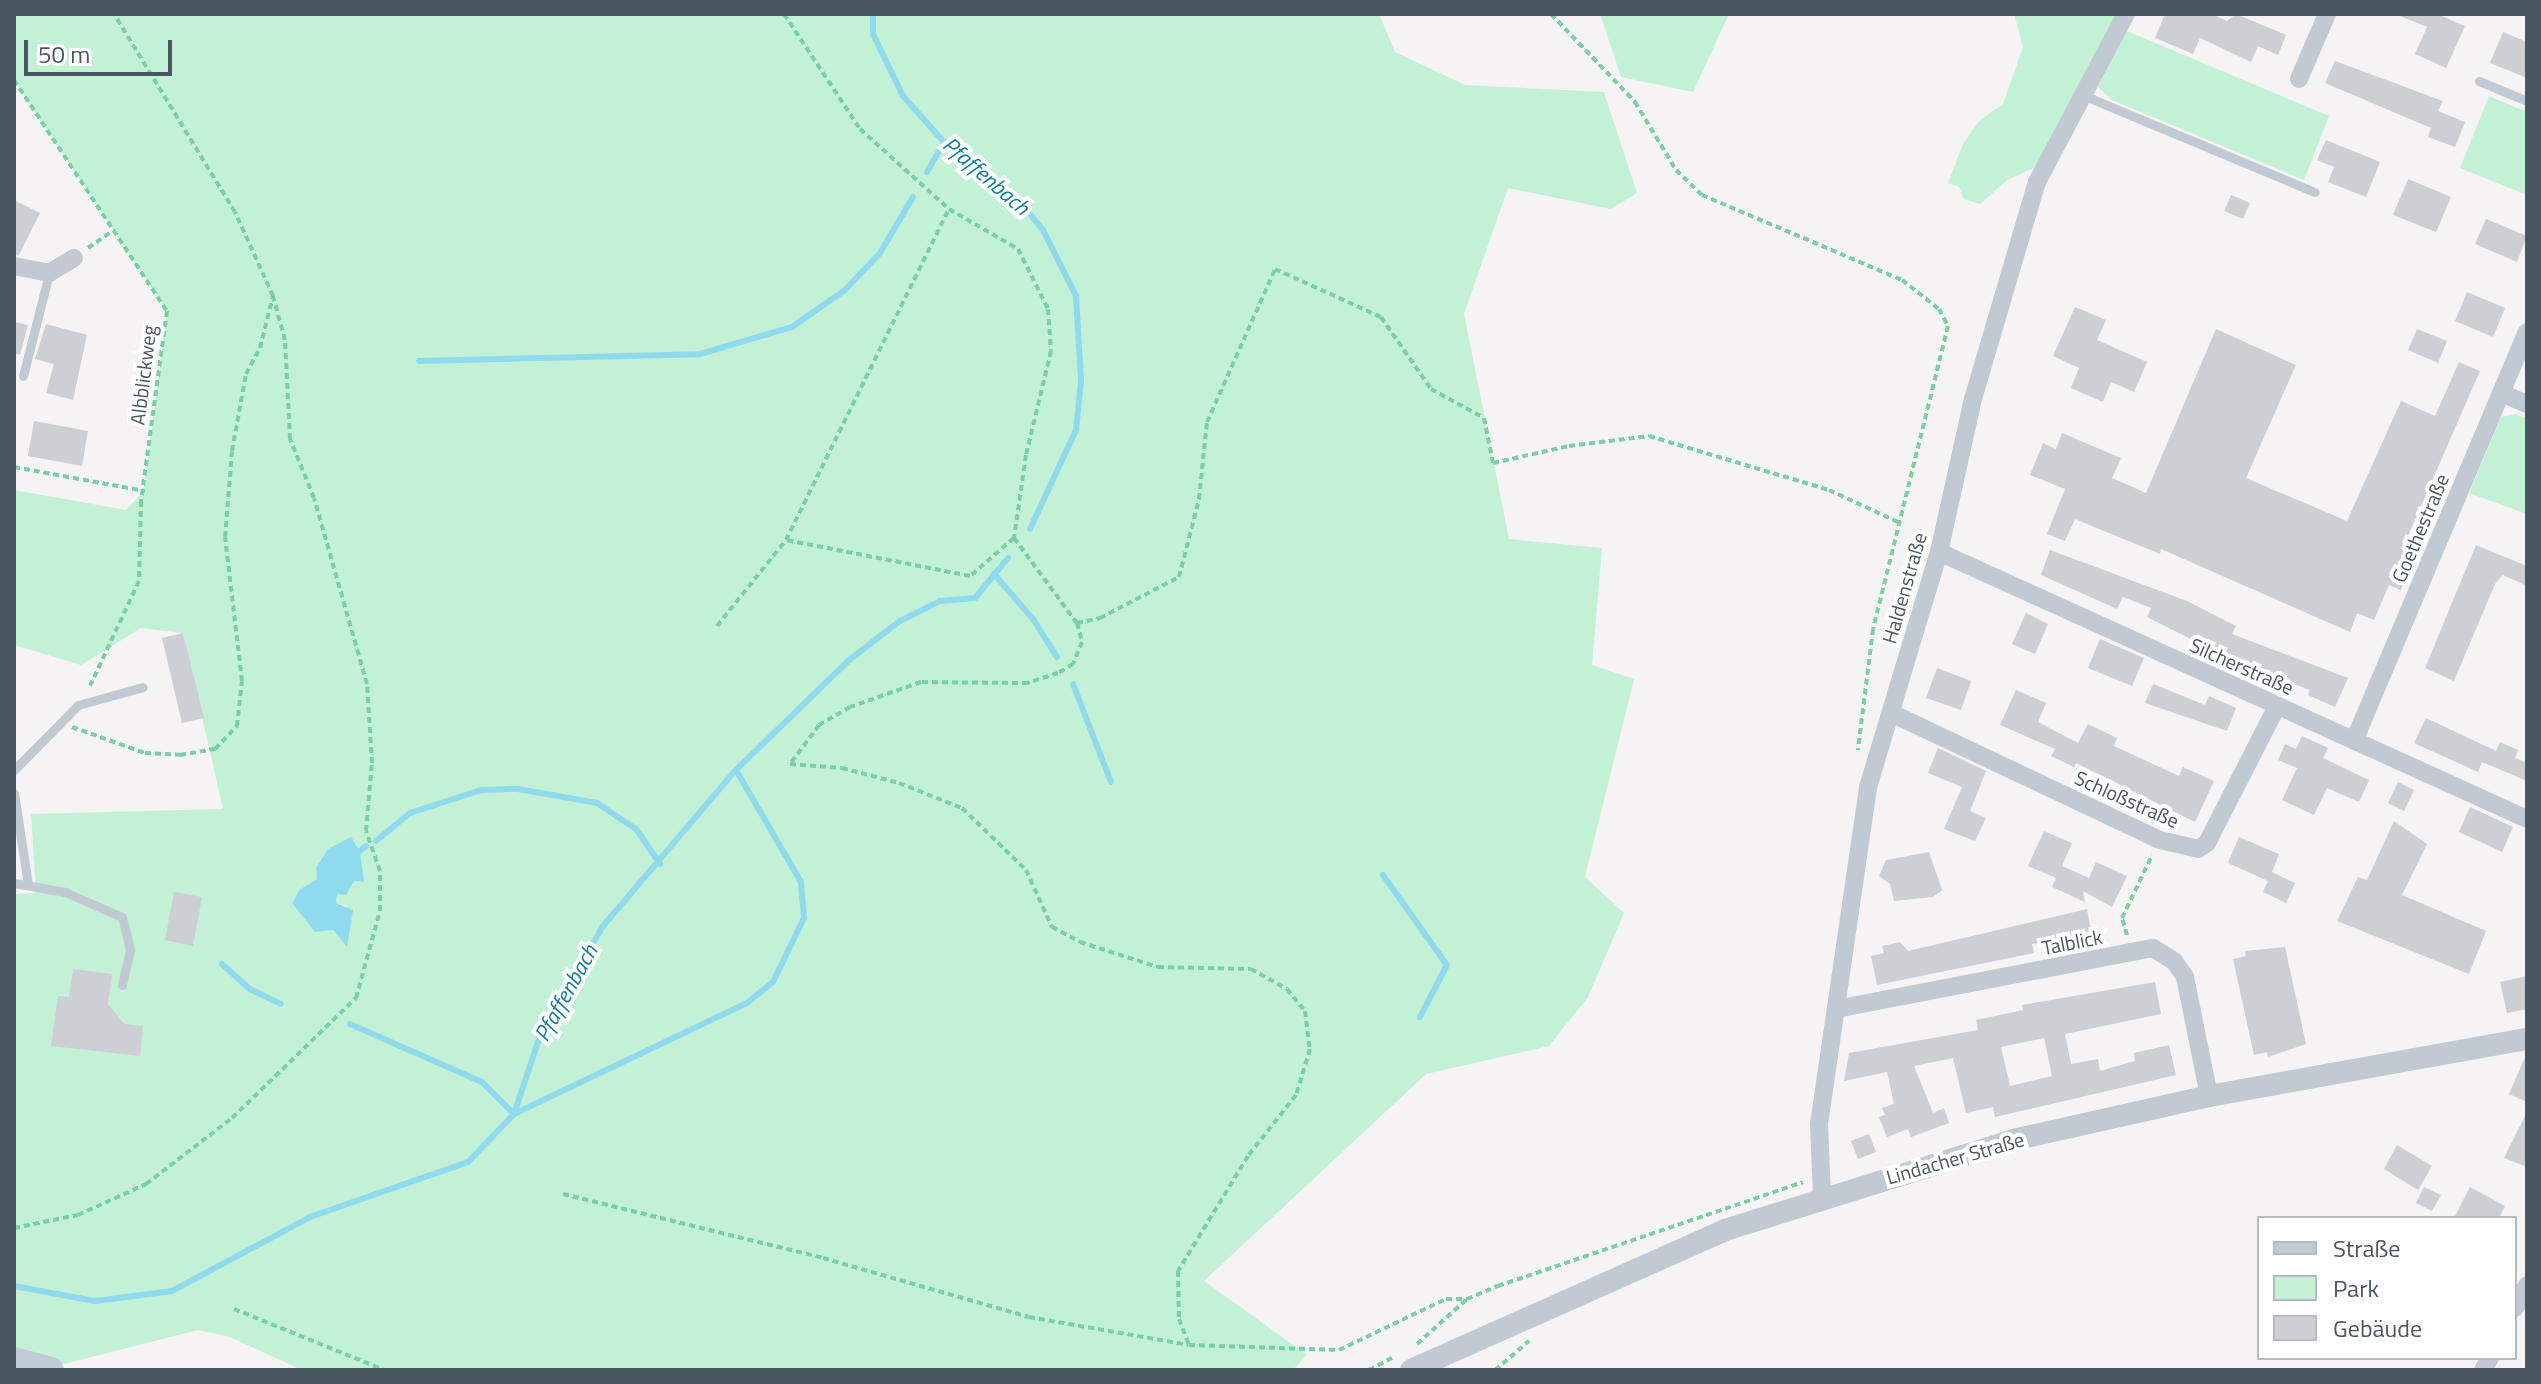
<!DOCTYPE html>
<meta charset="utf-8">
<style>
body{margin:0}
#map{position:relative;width:2541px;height:1384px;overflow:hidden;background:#f5f3f3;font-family:"Titillium Web",sans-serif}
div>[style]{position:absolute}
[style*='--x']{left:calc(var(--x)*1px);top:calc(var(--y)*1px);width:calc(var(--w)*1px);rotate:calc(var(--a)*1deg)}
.green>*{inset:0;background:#c3f1d5}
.water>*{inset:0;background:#90daee}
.stream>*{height:6px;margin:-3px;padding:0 3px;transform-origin:3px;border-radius:3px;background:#90daee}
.building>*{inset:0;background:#cdcfd5}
.path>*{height:4px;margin-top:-2px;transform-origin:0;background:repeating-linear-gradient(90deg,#7ad0a6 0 6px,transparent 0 10px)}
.service>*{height:9px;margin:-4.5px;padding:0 4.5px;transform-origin:4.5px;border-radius:4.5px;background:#c1cad2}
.minor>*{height:18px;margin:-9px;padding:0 9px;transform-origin:9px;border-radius:9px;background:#c1cad2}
.tertiary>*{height:22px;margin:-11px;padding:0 11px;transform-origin:11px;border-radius:11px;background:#c1cad2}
.secondary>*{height:26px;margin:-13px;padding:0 13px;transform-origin:13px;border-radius:13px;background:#c1cbd6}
span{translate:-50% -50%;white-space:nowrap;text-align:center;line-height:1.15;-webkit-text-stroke:8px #fff;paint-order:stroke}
.street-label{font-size:20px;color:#4a5661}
.water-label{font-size:22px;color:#0c7c9b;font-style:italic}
.frame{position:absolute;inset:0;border:16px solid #4a5661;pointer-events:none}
.legend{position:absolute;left:2257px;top:1216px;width:260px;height:144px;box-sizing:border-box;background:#fff;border:2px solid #b7bbc0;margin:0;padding:10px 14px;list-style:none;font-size:24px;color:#4a5661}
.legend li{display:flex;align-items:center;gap:16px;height:40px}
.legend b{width:40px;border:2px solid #b7bbc0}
.scale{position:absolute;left:24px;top:40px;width:148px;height:36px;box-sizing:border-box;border:4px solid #4a5661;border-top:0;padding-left:10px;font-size:24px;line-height:28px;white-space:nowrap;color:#4a5661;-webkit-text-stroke:6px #fff;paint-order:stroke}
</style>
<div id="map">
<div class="green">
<i style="clip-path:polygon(evenodd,14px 14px,1379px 14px,1395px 52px,1465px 85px,1604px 92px,1637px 193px,1611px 209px,1508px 188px,1464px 314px,1509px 539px,1602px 548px,1592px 665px,1634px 679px,1585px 877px,1624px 913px,1588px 997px,1549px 1046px,1426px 1074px,1204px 1281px,1307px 1355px,1293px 1370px,302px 1370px,230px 1337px,198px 1330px,64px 1364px,14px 1349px,14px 894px,36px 893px,31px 814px,223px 809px,183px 633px,141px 628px,81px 665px,14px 645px,14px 490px,126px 510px,144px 491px,167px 311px,14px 80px,14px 14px,354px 841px,363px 882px,354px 881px,346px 895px,337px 893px,335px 903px,347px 906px,347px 946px,333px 930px,316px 928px,292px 902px,299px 890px,317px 879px,321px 866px,354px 841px)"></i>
<i style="clip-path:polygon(1600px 14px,1729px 14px,1693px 92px,1621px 77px)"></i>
<i style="clip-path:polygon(2014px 14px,2117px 14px,2039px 165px,2006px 181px,1980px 204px,1964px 199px,1959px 187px,1948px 183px,1963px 144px,1980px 120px,2003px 104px,2023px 47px)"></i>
<i style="clip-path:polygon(2127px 31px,2329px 116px,2304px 180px,2112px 100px,2098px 87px)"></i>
<i style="clip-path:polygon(2489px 96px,2527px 112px,2527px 195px,2460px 168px)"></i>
<i style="clip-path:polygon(2516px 414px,2527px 419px,2527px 514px,2469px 493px,2501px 417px)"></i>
</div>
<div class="water">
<i style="clip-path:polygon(351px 837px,360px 851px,364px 882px,354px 881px,346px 895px,337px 894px,336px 903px,353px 910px,347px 947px,333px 930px,315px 932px,292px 903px,299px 890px,317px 879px,316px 868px,328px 849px)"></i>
</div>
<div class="stream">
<i style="--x:873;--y:14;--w:20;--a:90"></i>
<i style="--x:873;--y:34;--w:69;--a:64.2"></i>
<i style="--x:903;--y:96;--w:62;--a:48.3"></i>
<i style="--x:944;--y:142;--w:94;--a:38.1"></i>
<i style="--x:1018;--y:200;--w:39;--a:50"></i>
<i style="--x:1043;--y:230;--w:74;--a:63.4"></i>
<i style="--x:1076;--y:296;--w:85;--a:86.6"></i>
<i style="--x:1081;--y:381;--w:49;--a:95.8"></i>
<i style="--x:1076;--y:430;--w:109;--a:114.9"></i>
<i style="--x:927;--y:172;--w:34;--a:-60"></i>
<i style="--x:419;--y:361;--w:281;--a:-1.4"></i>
<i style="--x:700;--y:354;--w:96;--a:-16.4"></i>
<i style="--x:792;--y:327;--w:65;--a:-34.9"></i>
<i style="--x:845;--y:290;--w:51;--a:-46.6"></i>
<i style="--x:880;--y:253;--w:65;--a:-59.5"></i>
<i style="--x:994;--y:574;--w:60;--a:49.1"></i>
<i style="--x:1033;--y:619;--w:45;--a:57.7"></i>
<i style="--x:1073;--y:684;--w:105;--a:68.8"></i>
<i style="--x:376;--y:841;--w:44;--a:-39.5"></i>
<i style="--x:410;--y:813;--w:75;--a:-17.9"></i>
<i style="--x:481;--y:790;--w:37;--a:-2"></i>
<i style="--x:518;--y:789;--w:80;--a:10"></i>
<i style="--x:597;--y:803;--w:48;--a:34"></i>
<i style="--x:637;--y:830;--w:41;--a:55.9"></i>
<i style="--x:360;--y:851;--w:8;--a:-40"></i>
<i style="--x:1383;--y:875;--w:110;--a:54.6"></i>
<i style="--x:1447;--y:965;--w:59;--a:117.4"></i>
<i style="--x:222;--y:964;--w:38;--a:42"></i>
<i style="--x:250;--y:989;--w:34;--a:26"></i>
<i style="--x:350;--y:1024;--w:144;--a:23.7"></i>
<i style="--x:482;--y:1082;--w:45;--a:45"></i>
<i style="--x:514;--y:1114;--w:258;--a:-25.5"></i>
<i style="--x:747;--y:1003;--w:33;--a:-39"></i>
<i style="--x:773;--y:982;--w:71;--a:-64.2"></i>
<i style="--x:804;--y:918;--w:36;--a:-95"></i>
<i style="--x:801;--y:882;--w:129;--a:-120.1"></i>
<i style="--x:14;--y:1286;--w:82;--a:10.5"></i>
<i style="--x:95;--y:1301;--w:78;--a:-7.4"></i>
<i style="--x:172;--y:1291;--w:157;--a:-28.2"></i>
<i style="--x:310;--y:1217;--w:167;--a:-19.2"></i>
<i style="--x:468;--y:1162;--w:66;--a:-46.2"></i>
<i style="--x:514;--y:1114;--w:79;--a:-71.6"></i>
<i style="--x:539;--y:1039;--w:130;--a:-60.5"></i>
<i style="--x:603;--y:926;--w:205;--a:-49.6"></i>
<i style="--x:736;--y:770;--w:156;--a:-44.2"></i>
<i style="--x:848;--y:661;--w:66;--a:-37.6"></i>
<i style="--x:900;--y:621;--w:45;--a:-26.6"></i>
<i style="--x:940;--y:601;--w:35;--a:-5"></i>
<i style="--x:975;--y:598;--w:52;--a:-50.5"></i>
</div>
<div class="building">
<i style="clip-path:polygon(2165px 14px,2212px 14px,2227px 21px,2236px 14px,2286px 35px,2278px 55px,2258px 46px,2251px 62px,2200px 38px,2193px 54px,2155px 38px)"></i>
<i style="clip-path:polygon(2395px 14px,2437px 14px,2465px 26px,2446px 68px,2415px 54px,2427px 27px)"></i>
<i style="clip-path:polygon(2503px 32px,2527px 42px,2527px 78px,2490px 63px)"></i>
<i style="clip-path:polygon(2335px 61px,2443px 101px,2438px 111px,2465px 122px,2455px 147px,2428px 137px,2431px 128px,2325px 83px)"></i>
<i style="clip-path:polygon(2326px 140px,2380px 162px,2366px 197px,2328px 182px,2334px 167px,2317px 160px)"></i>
<i style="clip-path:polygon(2408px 179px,2451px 197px,2436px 232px,2393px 215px)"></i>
<i style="clip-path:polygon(2231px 195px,2250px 203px,2243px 219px,2224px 211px)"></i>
<i style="clip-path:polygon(14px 200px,40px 213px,19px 255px,14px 254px)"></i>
<i style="clip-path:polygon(2486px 219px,2527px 236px,2517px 262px,2475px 244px)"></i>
<i style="clip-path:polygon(2467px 292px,2505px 308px,2493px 337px,2455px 321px)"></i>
<i style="clip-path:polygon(2075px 307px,2106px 320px,2097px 340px,2147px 362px,2134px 392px,2111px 382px,2103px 402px,2071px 388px,2079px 368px,2053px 356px)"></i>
<i style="clip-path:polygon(14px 322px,28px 325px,20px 355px,14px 353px)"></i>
<i style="clip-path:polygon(46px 324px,87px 335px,73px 400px,46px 393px,54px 364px,35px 359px)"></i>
<i style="clip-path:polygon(2216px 329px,2296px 365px,2246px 478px,2347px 521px,2401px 401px,2435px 416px,2459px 362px,2480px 371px,2404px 545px,2417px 550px,2401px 590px,2389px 585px,2374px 620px,2357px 613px,2350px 632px,2161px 549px,2160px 554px,2075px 519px,2065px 541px,2047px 534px,2065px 489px,2030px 475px,2043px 443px,2056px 449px,2062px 433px,2121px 458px,2112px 478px,2146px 493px)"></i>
<i style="clip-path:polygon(2417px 329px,2447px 341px,2438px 363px,2408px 350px)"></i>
<i style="clip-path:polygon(34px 421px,88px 431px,82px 466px,28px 456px)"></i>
<i style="clip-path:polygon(2476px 545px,2527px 566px,2527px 586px,2503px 575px,2495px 584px,2454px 681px,2425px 668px)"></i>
<i style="clip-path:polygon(2050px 550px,2187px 601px,2236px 626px,2232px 634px,2348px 678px,2335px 707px,2308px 695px,2310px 690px,2244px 666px,2147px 617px,2151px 608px,2123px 597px,2117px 609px,2041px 575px)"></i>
<i style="clip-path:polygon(2026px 613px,2048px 624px,2035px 654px,2012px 644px)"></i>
<i style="clip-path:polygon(183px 633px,204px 718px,182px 723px,162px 638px)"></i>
<i style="clip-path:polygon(2100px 639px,2144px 658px,2132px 686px,2088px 668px)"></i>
<i style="clip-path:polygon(1937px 668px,1971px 681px,1961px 710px,1926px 698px)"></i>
<i style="clip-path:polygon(2153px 684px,2205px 705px,2209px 696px,2236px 708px,2227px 731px,2145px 703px)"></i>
<i style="clip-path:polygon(2016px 690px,2046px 703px,2038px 722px,2078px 743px,2088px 724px,2117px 738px,2114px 746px,2179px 776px,2183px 767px,2214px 781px,2195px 822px,2076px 763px,2074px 767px,2051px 756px,2055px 749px,2000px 725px)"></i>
<i style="clip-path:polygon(2426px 718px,2496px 751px,2500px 742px,2518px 750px,2515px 758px,2527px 763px,2527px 781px,2482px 762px,2478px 772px,2414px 743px)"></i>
<i style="clip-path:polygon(2302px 736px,2328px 748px,2323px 758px,2369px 780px,2359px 802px,2327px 788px,2314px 815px,2282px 800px,2297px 768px,2278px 760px,2285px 744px,2296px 749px)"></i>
<i style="clip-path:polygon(1938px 748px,1986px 771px,1970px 811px,1986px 818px,1975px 841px,1944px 829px,1962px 787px,1928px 773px)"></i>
<i style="clip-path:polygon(2398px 782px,2414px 790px,2404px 811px,2388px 803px)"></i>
<i style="clip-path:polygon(2470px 807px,2513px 827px,2502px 852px,2459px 832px)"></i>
<i style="clip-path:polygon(2394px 821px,2427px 844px,2402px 895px,2486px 931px,2469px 974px,2337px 921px,2358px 877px,2367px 880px)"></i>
<i style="clip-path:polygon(2044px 831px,2072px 843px,2062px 866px,2089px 878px,2096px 862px,2127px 876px,2112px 907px,2083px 891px,2085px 902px,2052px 887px,2056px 878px,2028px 866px)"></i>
<i style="clip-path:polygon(2239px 837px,2279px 854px,2272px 872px,2295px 883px,2286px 903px,2263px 892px,2268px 881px,2228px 863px)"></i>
<i style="clip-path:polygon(1929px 852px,1942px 890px,1933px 897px,1894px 901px,1890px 884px,1879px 876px,1886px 860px)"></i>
<i style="clip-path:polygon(174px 892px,202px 897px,193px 946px,165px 940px)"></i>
<i style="clip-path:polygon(2087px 909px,2093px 942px,2064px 948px,2062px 940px,2032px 944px,2034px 953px,1877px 985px,1871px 956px,1884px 953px,1882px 946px,1900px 942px,1908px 951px)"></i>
<i style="clip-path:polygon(2285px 947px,2306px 1044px,2268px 1057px,2267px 1052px,2254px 1055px,2233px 959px,2246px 956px,2245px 951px)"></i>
<i style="clip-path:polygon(73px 969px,112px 974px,108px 1004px,124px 1024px,143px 1026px,140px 1056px,51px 1046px,58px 996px,69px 997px)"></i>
<i style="clip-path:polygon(2527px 976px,2527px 1009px,2507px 1013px,2500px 982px)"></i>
<i style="clip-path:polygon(evenodd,2155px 982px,2161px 1014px,2065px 1034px,2071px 1064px,2098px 1059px,2100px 1071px,2135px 1061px,2134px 1053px,2169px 1045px,2176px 1075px,1995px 1117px,1993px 1107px,1966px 1113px,1953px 1058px,1914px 1066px,1933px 1113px,1944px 1108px,1949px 1123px,1911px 1137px,1908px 1129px,1887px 1137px,1879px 1117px,1885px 1115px,1882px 1108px,1894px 1104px,1887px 1072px,1844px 1081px,1849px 1053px,1978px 1030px,1976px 1020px,2023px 1010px,2022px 1005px,2155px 982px,2044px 1038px,2052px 1076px,2010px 1086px,2001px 1047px,2044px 1038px)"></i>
<i style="clip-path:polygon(2527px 1053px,2527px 1102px,2509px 1094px)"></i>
<i style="clip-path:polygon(2527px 1112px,2527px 1167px,2504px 1158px)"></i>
<i style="clip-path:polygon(1869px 1134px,1876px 1152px,1858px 1159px,1851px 1141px)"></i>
<i style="clip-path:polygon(2397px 1145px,2432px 1166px,2418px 1190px,2384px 1169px)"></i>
<i style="clip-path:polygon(2424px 1187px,2441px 1195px,2432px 1211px,2416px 1203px)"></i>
<i style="clip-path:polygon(2470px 1187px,2505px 1206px,2499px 1218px,2454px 1218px)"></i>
</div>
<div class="path">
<i style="--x:784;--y:14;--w:138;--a:56.5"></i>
<i style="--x:860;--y:129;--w:120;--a:42"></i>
<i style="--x:949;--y:209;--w:80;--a:30.1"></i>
<i style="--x:1018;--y:249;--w:67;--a:63.4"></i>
<i style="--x:1048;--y:309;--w:42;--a:85.9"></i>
<i style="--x:1051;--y:351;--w:107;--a:103.5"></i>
<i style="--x:1026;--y:455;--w:84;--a:98.2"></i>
<i style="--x:1014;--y:538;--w:58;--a:139.2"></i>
<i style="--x:970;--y:576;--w:187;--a:-168.9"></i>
<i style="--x:1551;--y:14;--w:122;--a:46.3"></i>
<i style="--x:1635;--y:102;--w:79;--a:58.9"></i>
<i style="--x:1676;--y:170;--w:36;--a:44"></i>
<i style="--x:1702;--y:195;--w:217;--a:23"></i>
<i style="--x:1902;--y:280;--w:47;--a:38.1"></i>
<i style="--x:1939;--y:309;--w:19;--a:62"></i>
<i style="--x:1948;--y:326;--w:312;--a:103.9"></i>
<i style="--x:1873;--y:629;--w:122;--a:97.1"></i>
<i style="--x:14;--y:80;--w:277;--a:56.5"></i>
<i style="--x:167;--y:311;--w:192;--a:97.8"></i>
<i style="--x:141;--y:501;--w:80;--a:91.4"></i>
<i style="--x:139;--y:581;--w:116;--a:115"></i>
<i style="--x:88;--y:248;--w:29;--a:-35"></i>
<i style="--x:14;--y:467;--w:133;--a:10.4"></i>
<i style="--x:1014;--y:538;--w:106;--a:53.5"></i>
<i style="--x:1077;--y:623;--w:24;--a:-12"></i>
<i style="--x:1100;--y:618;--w:89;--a:-27.4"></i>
<i style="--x:1179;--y:577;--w:81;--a:-75.6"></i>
<i style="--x:1199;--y:499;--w:77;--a:-84.1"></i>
<i style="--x:1207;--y:422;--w:167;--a:-66"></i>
<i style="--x:1275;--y:269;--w:116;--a:24.4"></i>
<i style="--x:1381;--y:317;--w:88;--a:55.2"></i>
<i style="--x:1431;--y:389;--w:60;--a:28.7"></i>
<i style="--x:1484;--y:418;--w:46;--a:78.7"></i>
<i style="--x:1493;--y:463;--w:78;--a:-12.6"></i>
<i style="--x:1569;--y:446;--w:81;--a:-7.1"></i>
<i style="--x:1649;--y:436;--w:188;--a:16.7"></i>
<i style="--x:1829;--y:490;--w:76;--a:24.9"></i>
<i style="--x:1077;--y:623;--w:20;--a:75"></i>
<i style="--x:1082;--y:642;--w:24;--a:112"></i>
<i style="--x:1073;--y:664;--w:17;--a:149"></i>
<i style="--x:1058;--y:673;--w:32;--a:162"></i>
<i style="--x:1028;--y:683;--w:107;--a:-179.5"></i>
<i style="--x:921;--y:682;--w:75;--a:160.6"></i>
<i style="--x:850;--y:707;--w:36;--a:150"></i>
<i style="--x:819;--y:725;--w:49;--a:126.6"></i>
<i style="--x:790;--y:764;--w:52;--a:4.4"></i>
<i style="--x:842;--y:768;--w:59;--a:14.7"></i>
<i style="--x:899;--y:783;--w:68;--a:21.6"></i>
<i style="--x:962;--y:808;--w:89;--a:44.1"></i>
<i style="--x:1026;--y:870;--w:63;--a:65.5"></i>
<i style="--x:1052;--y:927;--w:32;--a:28"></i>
<i style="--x:1080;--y:942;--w:82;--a:17.8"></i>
<i style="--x:1158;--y:967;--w:93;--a:1.2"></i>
<i style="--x:1251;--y:969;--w:41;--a:29.1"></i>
<i style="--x:1287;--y:989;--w:28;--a:51"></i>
<i style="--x:1305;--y:1011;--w:38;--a:83"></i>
<i style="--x:1310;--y:1049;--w:48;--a:106.9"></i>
<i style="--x:1296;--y:1095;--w:78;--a:128.2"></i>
<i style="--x:1248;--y:1156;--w:135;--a:121.3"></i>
<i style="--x:1178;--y:1271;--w:48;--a:88.8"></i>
<i style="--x:1179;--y:1319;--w:28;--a:69"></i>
<i style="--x:717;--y:626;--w:110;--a:-51.3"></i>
<i style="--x:786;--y:540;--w:369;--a:-63.8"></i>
<i style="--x:72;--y:727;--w:77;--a:19.6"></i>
<i style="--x:145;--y:753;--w:35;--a:3"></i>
<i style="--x:180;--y:755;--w:36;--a:-10"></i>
<i style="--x:215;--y:749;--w:32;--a:-46"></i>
<i style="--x:237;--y:726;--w:45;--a:-83.7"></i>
<i style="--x:242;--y:681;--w:145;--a:-96.7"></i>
<i style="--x:225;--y:537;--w:86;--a:-85.3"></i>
<i style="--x:232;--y:451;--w:78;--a:-79.7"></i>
<i style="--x:246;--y:374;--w:30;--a:-62"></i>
<i style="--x:260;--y:348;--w:54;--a:-76"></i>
<i style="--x:273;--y:296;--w:92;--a:-114.3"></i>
<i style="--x:235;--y:212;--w:232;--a:-121.4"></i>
<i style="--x:2127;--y:935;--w:18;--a:-106"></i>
<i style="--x:2122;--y:918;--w:70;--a:-64.5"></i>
<i style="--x:563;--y:1194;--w:268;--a:13.8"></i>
<i style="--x:823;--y:1258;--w:214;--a:16"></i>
<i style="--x:1029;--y:1317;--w:162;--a:9.9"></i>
<i style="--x:1189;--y:1345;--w:150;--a:1.9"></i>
<i style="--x:1339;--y:1350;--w:119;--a:-25.5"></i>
<i style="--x:1446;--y:1299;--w:21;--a:0"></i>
<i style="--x:14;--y:1228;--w:65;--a:-11.5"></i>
<i style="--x:78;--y:1215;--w:75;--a:-24.5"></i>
<i style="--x:146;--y:1184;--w:108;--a:-37.5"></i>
<i style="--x:232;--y:1118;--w:173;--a:-44.1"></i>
<i style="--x:356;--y:998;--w:90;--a:-74.6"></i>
<i style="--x:380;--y:911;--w:40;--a:-90"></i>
<i style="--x:380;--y:871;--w:42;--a:-109.3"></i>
<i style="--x:366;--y:831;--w:68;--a:-85"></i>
<i style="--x:372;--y:763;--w:79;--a:-93.6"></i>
<i style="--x:367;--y:684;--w:193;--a:-105.9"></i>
<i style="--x:314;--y:498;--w:64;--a:-112.1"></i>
<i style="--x:290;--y:439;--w:99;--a:-92.9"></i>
<i style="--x:285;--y:340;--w:46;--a:-105.3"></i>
<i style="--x:234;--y:1309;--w:162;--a:22.1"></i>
<i style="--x:1417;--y:1344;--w:67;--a:-42"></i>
<i style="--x:1467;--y:1299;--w:34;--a:-23"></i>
<i style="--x:1498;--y:1286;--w:322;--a:-18.8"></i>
<i style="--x:1369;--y:1370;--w:30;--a:-28"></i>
<i style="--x:1495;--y:1370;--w:45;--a:-40.5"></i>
</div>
<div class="service">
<i style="--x:2479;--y:81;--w:52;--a:22.6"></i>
<i style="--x:2085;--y:96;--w:249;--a:22.7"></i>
<i style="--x:23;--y:376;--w:106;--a:-75.8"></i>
<i style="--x:14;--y:770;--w:91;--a:-45.4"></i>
<i style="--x:78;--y:705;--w:67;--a:-15.5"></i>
<i style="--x:14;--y:793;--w:92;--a:81.3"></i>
<i style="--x:14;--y:883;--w:52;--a:10"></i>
<i style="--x:65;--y:892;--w:62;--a:23.7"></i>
<i style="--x:122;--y:917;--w:34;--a:76"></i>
<i style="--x:130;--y:950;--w:36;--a:103"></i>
</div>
<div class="minor">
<i style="--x:2299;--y:79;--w:71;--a:-66.7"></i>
<i style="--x:14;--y:266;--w:36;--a:11"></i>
<i style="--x:49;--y:273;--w:29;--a:-31"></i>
<i style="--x:2501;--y:393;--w:28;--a:23"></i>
<i style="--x:1939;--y:552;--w:646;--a:24.42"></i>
<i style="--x:1891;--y:713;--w:297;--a:25.3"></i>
<i style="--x:2160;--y:840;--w:39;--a:13"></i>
<i style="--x:2198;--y:849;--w:11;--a:-34"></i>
<i style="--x:2207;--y:843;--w:154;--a:-62.9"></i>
<i style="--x:2354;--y:741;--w:444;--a:-67.1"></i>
<i style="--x:1836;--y:1009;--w:323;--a:-10.9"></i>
<i style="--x:2153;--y:948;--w:25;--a:32"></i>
<i style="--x:2174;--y:961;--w:19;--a:55"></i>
<i style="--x:2185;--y:977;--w:121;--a:78.6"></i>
<i style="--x:1822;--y:1198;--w:74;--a:-92.3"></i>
<i style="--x:1819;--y:1124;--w:341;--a:-81.7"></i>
<i style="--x:1868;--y:787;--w:245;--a:-73.2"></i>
<i style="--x:1939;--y:552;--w:157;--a:-77.5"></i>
<i style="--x:1973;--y:399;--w:226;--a:-73.6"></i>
<i style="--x:2037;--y:182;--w:190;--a:-62.1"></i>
<i style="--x:2515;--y:1308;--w:26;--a:-62"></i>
<i style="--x:2483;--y:1370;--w:14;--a:-60"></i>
</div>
<div class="tertiary">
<i style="--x:1411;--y:1370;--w:344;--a:-24"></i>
<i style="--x:1725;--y:1230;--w:306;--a:-17.3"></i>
<i style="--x:2017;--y:1139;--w:197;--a:-12.6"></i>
<i style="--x:2209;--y:1096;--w:323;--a:-10.2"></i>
</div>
<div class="secondary">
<i style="--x:14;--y:1360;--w:38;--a:15"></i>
</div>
<div class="street-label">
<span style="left:143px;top:375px;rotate:-83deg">Albblickweg</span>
<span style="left:2420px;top:528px;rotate:-67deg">Goethestraße</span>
<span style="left:1904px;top:588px;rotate:-74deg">Haldenstraße</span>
<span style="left:2242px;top:666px;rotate:24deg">Silcherstraße</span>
<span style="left:2127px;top:799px;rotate:24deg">Schloßstraße</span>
<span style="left:2072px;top:942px;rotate:-11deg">Talblick</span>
<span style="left:1955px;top:1158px;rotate:-16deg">Lindacher Straße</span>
</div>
<div class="water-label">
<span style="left:986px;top:176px;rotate:41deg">Pfaffenbach</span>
<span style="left:566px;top:993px;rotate:-61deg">Pfaffenbach</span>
</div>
<div class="frame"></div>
<ul class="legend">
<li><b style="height:10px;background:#c1cbd6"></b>Straße</li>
<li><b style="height:22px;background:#c3f1d5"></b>Park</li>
<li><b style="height:22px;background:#cdcfd5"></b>Gebäude</li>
</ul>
<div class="scale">50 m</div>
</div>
